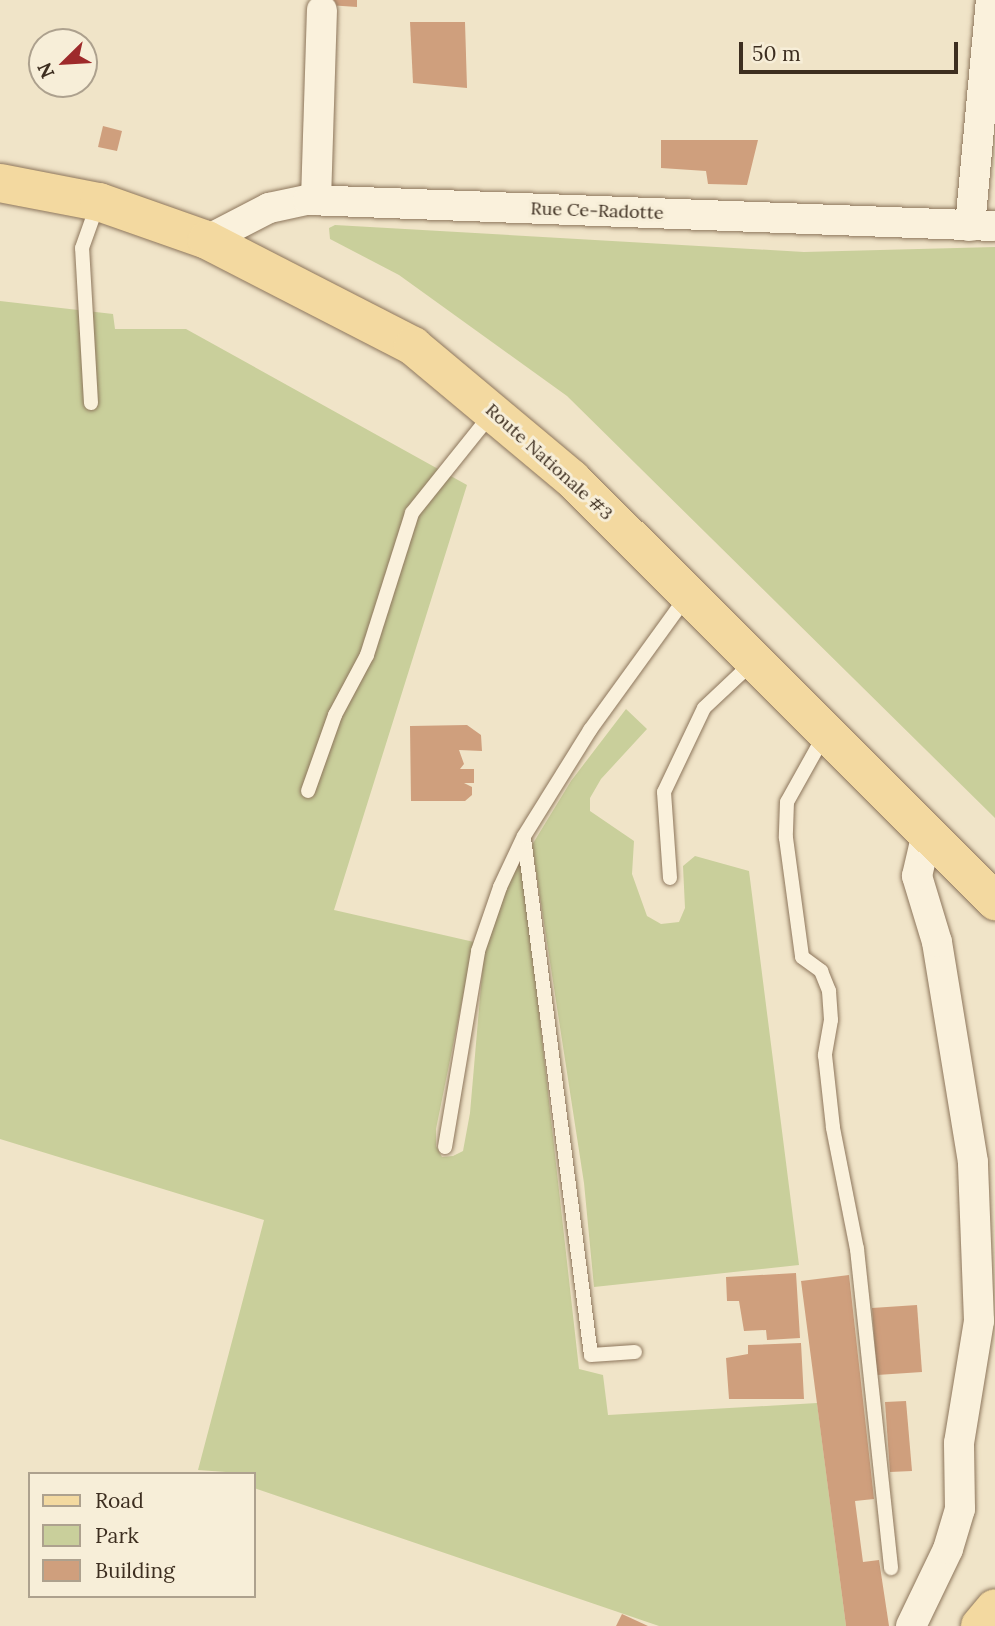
<!DOCTYPE html>
<style>
body{margin:0}
#map{position:relative;width:995px;height:1626px;overflow:hidden;background:#f0e4c8;font-family:Lora,serif}
div>[style]{position:absolute}
[style*='--x']{left:calc(var(--x)*1px);top:calc(var(--y)*1px);width:calc(var(--w)*1px);rotate:calc(var(--a)*1deg)}
.green>*{inset:0;background:#c9cf9b}
.building>*{inset:0;background:#cf9f7d}
.roads{filter:drop-shadow(0 0 2px #8d765c) drop-shadow(0 0 2px #8d765c)}
.lane>*{height:14px;margin:-7px;padding:0 7px;transform-origin:7px;border-radius:7px;background:#faf1dc}
.street>*{height:30px;margin:-15px;padding:0 15px;transform-origin:15px;border-radius:15px;background:#faf1dc}
.primary>*{height:38px;margin:-19px;padding:0 19px;transform-origin:19px;border-radius:19px;background:#f3d9a0}
span{translate:-50% -50%;white-space:nowrap;text-align:center;line-height:1.15;-webkit-text-stroke:6px #f7eed8;paint-order:stroke}
.street-label{font-size:18px;color:#3d2e20}
.legend{position:absolute;left:28px;top:1472px;width:228px;height:126px;box-sizing:border-box;background:#f7eed8;border:2px solid #ada18e;margin:0;padding:9px 12px;list-style:none;font-size:21px;color:#3d2e20}
.legend li{display:flex;align-items:center;gap:14px;height:35px}
.legend b{width:35px;border:2px solid #ada18e}
.north{position:absolute;left:28px;top:28px;width:70px;height:70px;box-sizing:border-box;background:#f7eed8;border:2px solid #ada18e;border-radius:50%;rotate:246deg;font-size:19px;font-weight:700;line-height:28px;text-align:center;color:#3d2e20}
.north::after{content:'';display:block;margin:auto;width:24px;height:32px;background:#9e2a2b;clip-path:polygon(50% 0,100% 100%,50% 72%,0 100%)}
.scale{position:absolute;left:739px;top:42px;width:219px;height:32px;box-sizing:border-box;border:4px solid #3d2e20;border-top:0;padding-left:9px;font-size:21px;line-height:24px;white-space:nowrap;color:#3d2e20;-webkit-text-stroke:5px #f7eed8;paint-order:stroke}
</style>
<div id="map">
<div class="green">
<i style="clip-path:polygon(335px 225px,804px 252px,995px 247px,995px 818px,567px 396px,399px 275px,330px 239px,329px 228px)"></i>
<i style="clip-path:polygon(0 301px,113px 314px,115px 329px,186px 329px,467px 485px,334px 910px,474px 942px,436px 1129px,436px 1146px,442px 1157px,453px 1156px,463px 1151px,470px 1113px,484px 951px,521px 851px,579px 1369px,603px 1375px,608px 1415px,817px 1403px,846px 1626px,659px 1626px,254px 1488px,254px 1474px,198px 1470px,264px 1220px,0 1139px)"></i>
<i style="clip-path:polygon(626px 709px,647px 729px,601px 779px,590px 798px,590px 811px,634px 841px,632px 874px,647px 916px,661px 924px,679px 922px,685px 908px,683px 866px,695px 856px,749px 871px,799px 1265px,594px 1287px,584px 1183px,532px 845px,571px 781px)"></i>
</div>
<div class="building">
<i style="clip-path:polygon(328px 0,357px 0,357px 7px,328px 5px)"></i>
<i style="clip-path:polygon(410px 22px,465px 22px,467px 88px,413px 83px)"></i>
<i style="clip-path:polygon(103px 126px,122px 131px,117px 151px,98px 147px)"></i>
<i style="clip-path:polygon(661px 140px,758px 140px,747px 185px,708px 184px,706px 171px,661px 168px)"></i>
<i style="clip-path:polygon(467px 725px,481px 735px,482px 751px,459px 750px,464px 764px,460px 769px,474px 769px,474px 783px,464px 783px,472px 787px,472px 795px,465px 801px,411px 801px,410px 726px)"></i>
<i style="clip-path:polygon(796px 1273px,800px 1338px,767px 1340px,766px 1330px,744px 1331px,739px 1301px,727px 1301px,726px 1277px)"></i>
<i style="clip-path:polygon(849px 1275px,874px 1499px,855px 1501px,863px 1562px,879px 1560px,889px 1626px,846px 1626px,801px 1281px)"></i>
<i style="clip-path:polygon(917px 1305px,922px 1372px,877px 1375px,872px 1308px)"></i>
<i style="clip-path:polygon(801px 1343px,804px 1399px,729px 1399px,726px 1358px,748px 1354px,748px 1345px)"></i>
<i style="clip-path:polygon(906px 1401px,912px 1471px,890px 1472px,885px 1402px)"></i>
<i style="clip-path:polygon(622px 1614px,648px 1626px,616px 1626px)"></i>
</div>
<div class="roads">
<div class="lane">
<i style="--x:91;--y:403;--w:155;--a:-93.3"></i>
<i style="--x:82;--y:248;--w:48;--a:-70.4"></i>
<i style="--x:825;--y:734;--w:78;--a:119.2"></i>
<i style="--x:787;--y:802;--w:36;--a:92"></i>
<i style="--x:786;--y:838;--w:120;--a:82.3"></i>
<i style="--x:802;--y:957;--w:24;--a:36"></i>
<i style="--x:821;--y:971;--w:22;--a:68"></i>
<i style="--x:829;--y:991;--w:29;--a:86"></i>
<i style="--x:831;--y:1020;--w:36;--a:100"></i>
<i style="--x:825;--y:1055;--w:73;--a:83.7"></i>
<i style="--x:833;--y:1128;--w:123;--a:78.8"></i>
<i style="--x:857;--y:1249;--w:321;--a:83.9"></i>
<i style="--x:308;--y:791;--w:81;--a:-70.4"></i>
<i style="--x:335;--y:715;--w:68;--a:-61.9"></i>
<i style="--x:367;--y:655;--w:149;--a:-72.4"></i>
<i style="--x:412;--y:513;--w:128;--a:-51.3"></i>
<i style="--x:524;--y:838;--w:521;--a:82.62"></i>
<i style="--x:591;--y:1355;--w:44;--a:-3.9"></i>
<i style="--x:670;--y:878;--w:86;--a:-94"></i>
<i style="--x:664;--y:792;--w:93;--a:-64.5"></i>
<i style="--x:704;--y:708;--w:67;--a:-43.2"></i>
<i style="--x:445;--y:1147;--w:199;--a:-80.4"></i>
<i style="--x:478;--y:951;--w:68;--a:-71"></i>
<i style="--x:500;--y:887;--w:56;--a:-64.8"></i>
<i style="--x:524;--y:836;--w:125;--a:-58.1"></i>
<i style="--x:590;--y:730;--w:165;--a:-54.1"></i>
</div>
<div class="street">
<i style="--x:316;--y:200;--w:190;--a:-88.2"></i>
<i style="--x:970;--y:226;--w:227;--a:-84.7"></i>
<i style="--x:207;--y:240;--w:70;--a:-27.3"></i>
<i style="--x:269;--y:208;--w:40;--a:-12"></i>
<i style="--x:308;--y:200;--w:687;--a:2.17"></i>
<i style="--x:911;--y:1626;--w:85;--a:-64.3"></i>
<i style="--x:948;--y:1549;--w:42;--a:-73.3"></i>
<i style="--x:960;--y:1509;--w:66;--a:-90.9"></i>
<i style="--x:959;--y:1443;--w:124;--a:-80.7"></i>
<i style="--x:979;--y:1321;--w:159;--a:-92.2"></i>
<i style="--x:973;--y:1162;--w:223;--a:-99.3"></i>
<i style="--x:937;--y:942;--w:69;--a:-106.9"></i>
<i style="--x:917;--y:876;--w:44;--a:-76.9"></i>
</div>
<div class="primary">
<i style="--x:0;--y:183;--w:101;--a:10.9"></i>
<i style="--x:99;--y:202;--w:114;--a:19.4"></i>
<i style="--x:207;--y:240;--w:232;--a:27.2"></i>
<i style="--x:413;--y:346;--w:207;--a:39.9"></i>
<i style="--x:572;--y:479;--w:598;--a:44.93"></i>
<i style="--x:980;--y:1626;--w:23;--a:-50"></i>
</div>
</div>
<div class="street-label">
<span style="left:597px;top:211px;rotate:2deg">Rue Ce-Radotte</span>
<span style="left:549px;top:462px;rotate:42deg">Route Nationale #3</span>
</div>
<ul class="legend">
<li><b style="height:9px;background:#f3d9a0"></b>Road</li>
<li><b style="height:19px;background:#c9cf9b"></b>Park</li>
<li><b style="height:19px;background:#cf9f7d"></b>Building</li>
</ul>
<div class="north">N</div>
<div class="scale">50 m</div>
</div>
